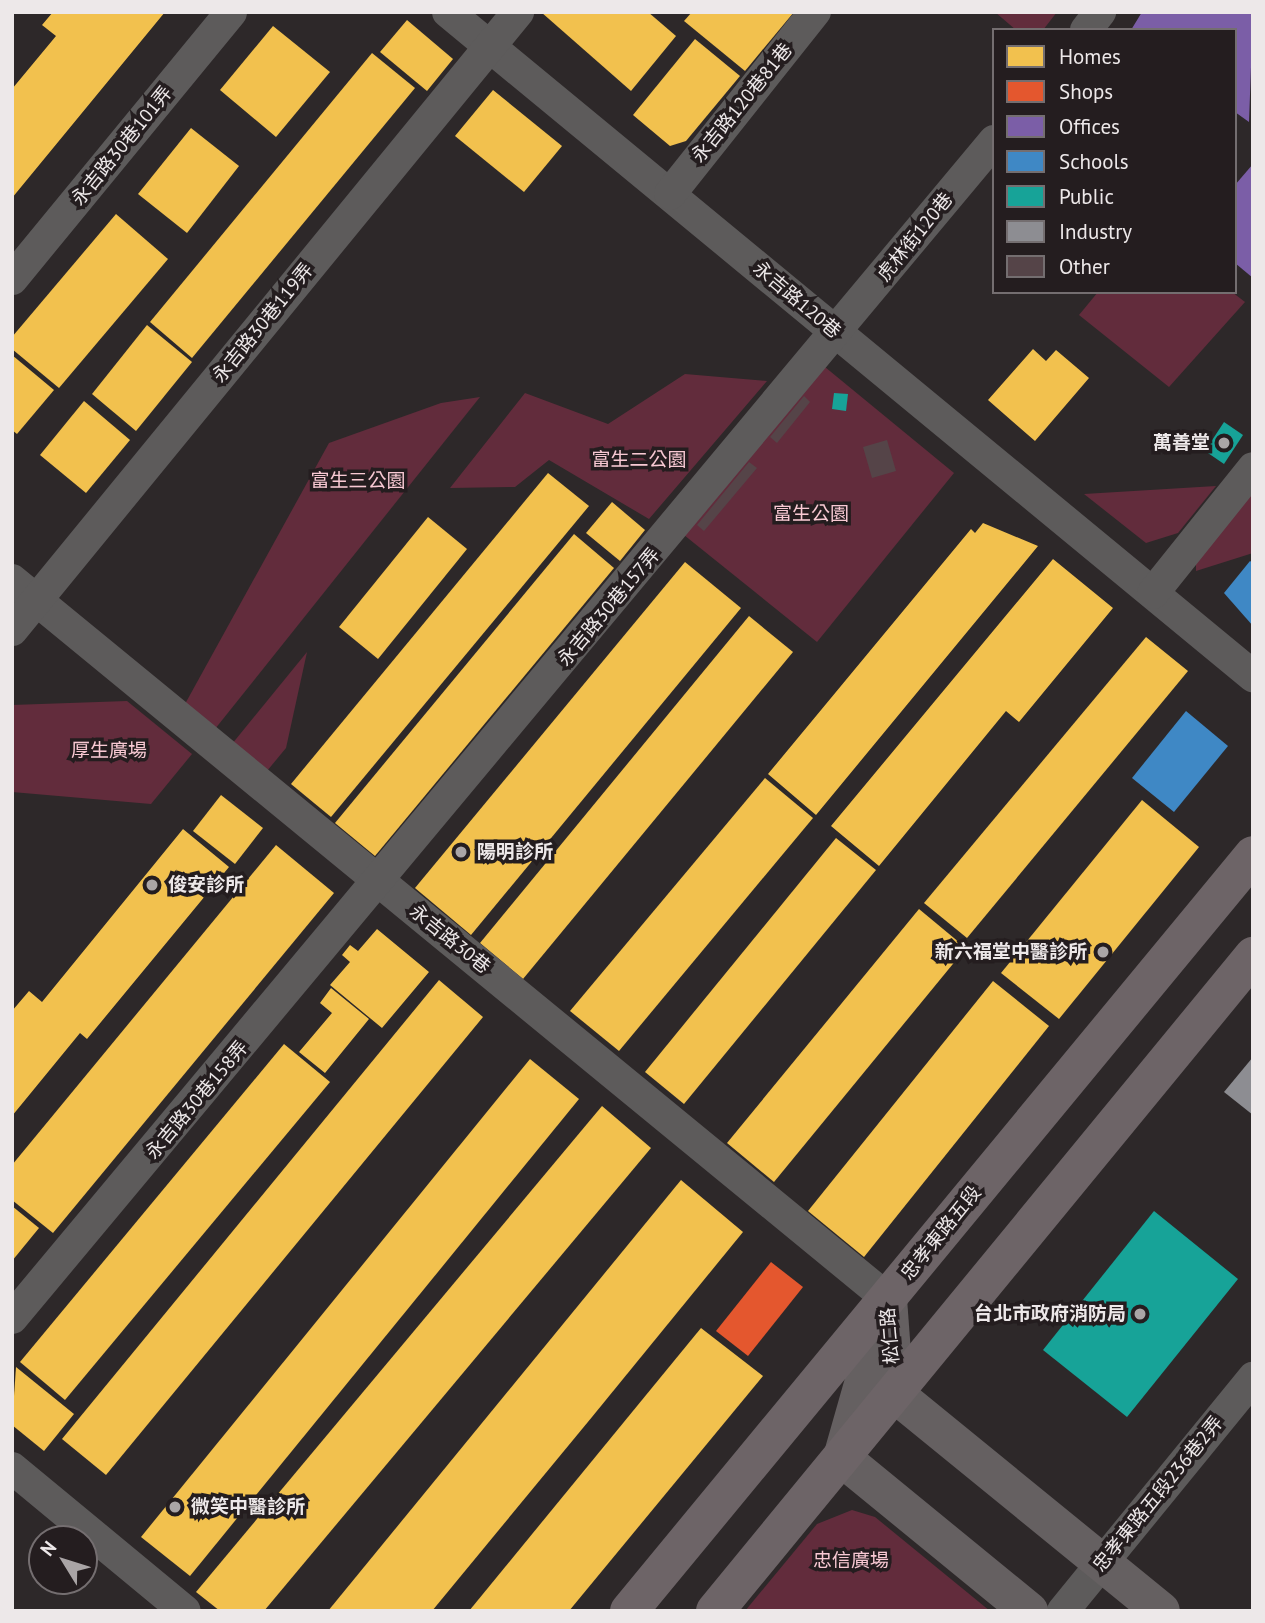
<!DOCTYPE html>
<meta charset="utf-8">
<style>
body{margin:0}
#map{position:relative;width:1265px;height:1623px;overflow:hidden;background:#2d2829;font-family:"PT Sans","Noto Sans TC",sans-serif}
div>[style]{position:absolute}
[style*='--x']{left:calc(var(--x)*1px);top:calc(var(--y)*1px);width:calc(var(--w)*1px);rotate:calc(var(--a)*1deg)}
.green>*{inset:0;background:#622c3c}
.homes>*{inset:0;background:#f2c14e}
.shops>*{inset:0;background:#e4572e}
.offices>*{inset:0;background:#7b5ea7}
.schools>*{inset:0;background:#3f88c5}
.public>*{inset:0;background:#17a398}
.industry>*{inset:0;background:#8d8d92}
.building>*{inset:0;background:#554448}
.street>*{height:32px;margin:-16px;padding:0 16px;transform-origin:16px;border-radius:16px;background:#5d5b5b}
.secondary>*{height:38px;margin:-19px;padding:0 19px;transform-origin:19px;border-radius:19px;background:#656061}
.primary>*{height:38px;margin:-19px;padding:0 19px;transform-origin:19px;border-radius:19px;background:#6d6467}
.dots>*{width:19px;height:19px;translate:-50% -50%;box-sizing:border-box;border:4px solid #241d1f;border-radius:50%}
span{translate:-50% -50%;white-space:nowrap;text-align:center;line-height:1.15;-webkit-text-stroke:7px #241d1f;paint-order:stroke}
.street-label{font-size:19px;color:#ede8e9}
.poi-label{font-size:19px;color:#ede8e9;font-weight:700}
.right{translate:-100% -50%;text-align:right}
.left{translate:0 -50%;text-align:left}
.park-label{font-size:19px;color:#f8c9d3}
.frame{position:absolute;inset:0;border:14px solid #ede8e9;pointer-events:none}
.legend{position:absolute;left:992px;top:28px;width:245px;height:266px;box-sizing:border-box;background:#241d1f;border:2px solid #746e70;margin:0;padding:9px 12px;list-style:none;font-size:21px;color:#ede8e9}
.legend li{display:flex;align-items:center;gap:14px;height:35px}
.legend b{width:35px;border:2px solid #746e70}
.north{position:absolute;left:28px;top:1525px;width:70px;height:70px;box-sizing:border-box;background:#241d1f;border:2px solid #746e70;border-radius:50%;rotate:308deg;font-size:19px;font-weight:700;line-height:28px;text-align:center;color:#ede8e9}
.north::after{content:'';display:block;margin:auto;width:24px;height:32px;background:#aaa5a6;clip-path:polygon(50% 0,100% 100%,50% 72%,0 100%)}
</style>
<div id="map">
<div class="green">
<i style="clip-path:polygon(995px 12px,1057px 12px,1043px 30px,1016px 30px)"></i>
<i style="clip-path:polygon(1098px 292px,1232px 292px,1245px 302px,1169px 387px,1079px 315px)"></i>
<i style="clip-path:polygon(825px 367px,954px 473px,817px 642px,684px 535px)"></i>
<i style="clip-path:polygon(685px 374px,767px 381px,649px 519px,549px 460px,515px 487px,450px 488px,525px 393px,608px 424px)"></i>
<i style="clip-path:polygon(480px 397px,215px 729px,185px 704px,329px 443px,441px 403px)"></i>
<i style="clip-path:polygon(1216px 486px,1178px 533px,1146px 543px,1084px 494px)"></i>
<i style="clip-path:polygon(1253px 486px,1253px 553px,1196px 571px,1196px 558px)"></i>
<i style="clip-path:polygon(307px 652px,286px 748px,267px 771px,232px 744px)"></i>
<i style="clip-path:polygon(127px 701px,192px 754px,151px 804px,12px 792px,12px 705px)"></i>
<i style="clip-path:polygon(852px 1510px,875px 1517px,990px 1611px,745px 1611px,817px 1524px)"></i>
</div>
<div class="homes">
<i style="clip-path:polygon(53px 12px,165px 12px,12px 198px,12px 89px,56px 36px,42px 25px)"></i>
<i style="clip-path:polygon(541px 12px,648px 12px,676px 36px,631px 91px)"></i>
<i style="clip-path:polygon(692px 12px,794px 12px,745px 71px,684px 21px)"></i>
<i style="clip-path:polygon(407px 20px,453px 59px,427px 91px,380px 52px)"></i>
<i style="clip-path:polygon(273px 26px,330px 72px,276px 137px,220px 90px)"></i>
<i style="clip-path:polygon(695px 39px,740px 76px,686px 141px,670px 146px,633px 115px)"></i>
<i style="clip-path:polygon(372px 53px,415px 88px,192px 358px,150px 322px)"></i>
<i style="clip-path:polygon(493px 90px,562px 146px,524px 192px,455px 136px)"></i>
<i style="clip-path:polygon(191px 128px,239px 166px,187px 233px,138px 194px)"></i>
<i style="clip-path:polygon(116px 214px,168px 259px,59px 388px,12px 349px,12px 337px)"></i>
<i style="clip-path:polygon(147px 325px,192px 362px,136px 431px,92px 394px)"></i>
<i style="clip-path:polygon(1033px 349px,1046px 361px,1056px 350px,1089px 378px,1035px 441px,988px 400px)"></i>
<i style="clip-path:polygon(12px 355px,54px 390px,17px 434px,12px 430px)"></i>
<i style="clip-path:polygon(84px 401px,130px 440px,86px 493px,40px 455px)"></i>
<i style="clip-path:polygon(548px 473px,589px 506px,331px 817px,291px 784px)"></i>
<i style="clip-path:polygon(612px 502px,645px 530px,620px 561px,586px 533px)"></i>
<i style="clip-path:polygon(428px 517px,467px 549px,378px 659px,339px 627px)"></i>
<i style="clip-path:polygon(983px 523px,1038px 546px,816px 815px,768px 774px,971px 529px,975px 533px)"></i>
<i style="clip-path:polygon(574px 534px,614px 568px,375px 856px,335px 823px)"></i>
<i style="clip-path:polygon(1053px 559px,1113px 608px,1019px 722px,1006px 711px,879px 866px,831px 826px)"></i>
<i style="clip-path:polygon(685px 562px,741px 608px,471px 935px,415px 888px)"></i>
<i style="clip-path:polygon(749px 616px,793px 652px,523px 979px,480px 943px)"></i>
<i style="clip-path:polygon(1146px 637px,1188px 671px,967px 938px,924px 903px)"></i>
<i style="clip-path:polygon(765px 778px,813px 818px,619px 1051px,570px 1011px)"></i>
<i style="clip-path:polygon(221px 795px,263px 828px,235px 864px,193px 831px)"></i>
<i style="clip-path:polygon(1142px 800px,1199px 847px,1059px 1019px,1001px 973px)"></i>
<i style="clip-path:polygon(183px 829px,229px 867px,87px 1039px,80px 1033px,12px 1116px,12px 1011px,29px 991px,42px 1002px)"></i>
<i style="clip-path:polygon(836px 838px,876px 870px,684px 1104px,645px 1072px)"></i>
<i style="clip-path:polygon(276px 845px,334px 893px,53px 1233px,12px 1200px,12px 1165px)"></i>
<i style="clip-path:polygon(919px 909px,966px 948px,774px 1182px,727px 1143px)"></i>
<i style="clip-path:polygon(377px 929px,429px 972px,382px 1028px,330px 985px,350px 962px,342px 955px,350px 945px,358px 951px)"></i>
<i style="clip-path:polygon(439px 980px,483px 1017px,106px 1475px,62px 1439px)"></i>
<i style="clip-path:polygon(993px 981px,1049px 1026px,864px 1257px,808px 1211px)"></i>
<i style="clip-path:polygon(331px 988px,369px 1019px,325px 1073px,299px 1052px,332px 1013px,320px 1003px)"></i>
<i style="clip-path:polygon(284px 1044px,330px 1082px,65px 1400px,20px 1362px)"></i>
<i style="clip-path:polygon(530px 1059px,579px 1099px,190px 1576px,141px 1537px)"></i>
<i style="clip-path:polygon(602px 1106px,651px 1148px,264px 1611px,220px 1611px,196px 1592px)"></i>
<i style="clip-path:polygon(681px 1180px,743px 1232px,592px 1417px,432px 1611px,328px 1611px)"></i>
<i style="clip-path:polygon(12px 1206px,39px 1228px,12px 1261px)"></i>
<i style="clip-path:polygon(701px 1328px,763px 1376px,569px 1611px,469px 1611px)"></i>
<i style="clip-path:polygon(16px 1367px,74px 1414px,44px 1451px,12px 1425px)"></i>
</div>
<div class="shops">
<i style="clip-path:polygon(771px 1262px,803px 1287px,748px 1356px,716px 1331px)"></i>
</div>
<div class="offices">
<i style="clip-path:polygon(1142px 12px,1253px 12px,1249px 122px,1235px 112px,1235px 30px,1131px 30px)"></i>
<i style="clip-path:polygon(1253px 164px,1253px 278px,1235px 263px,1235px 185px)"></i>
</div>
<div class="schools">
<i style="clip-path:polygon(1250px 561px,1253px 563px,1253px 626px,1224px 593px)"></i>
<i style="clip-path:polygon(1186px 711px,1228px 746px,1174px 812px,1132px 778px)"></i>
</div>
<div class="public">
<i style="clip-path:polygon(834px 393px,848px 394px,846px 411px,832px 409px)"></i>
<i style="clip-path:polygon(1224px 422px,1243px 435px,1224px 464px,1205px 451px)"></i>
<i style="clip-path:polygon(1154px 1211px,1238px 1279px,1127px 1417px,1043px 1350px)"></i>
</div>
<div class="industry">
<i style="clip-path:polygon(1253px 1057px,1253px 1115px,1224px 1092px)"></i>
</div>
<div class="building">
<i style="clip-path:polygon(804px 396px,810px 402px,777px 443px,770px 437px)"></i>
<i style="clip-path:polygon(887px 440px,896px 471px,872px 478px,863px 447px)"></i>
<i style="clip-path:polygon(749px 462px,757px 468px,704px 531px,697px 525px)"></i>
</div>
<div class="street">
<i style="--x:448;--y:12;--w:1044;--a:39.52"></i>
<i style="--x:1086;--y:30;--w:23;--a:-52"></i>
<i style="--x:670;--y:194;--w:233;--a:-51.5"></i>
<i style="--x:12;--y:279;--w:345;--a:-50.6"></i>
<i style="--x:12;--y:580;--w:1133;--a:39.38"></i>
<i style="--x:1153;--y:593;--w:160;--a:-51.3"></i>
<i style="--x:12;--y:630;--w:799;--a:-50.69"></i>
<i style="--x:12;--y:1318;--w:1533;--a:-50.16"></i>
<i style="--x:12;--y:1468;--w:224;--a:39.6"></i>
<i style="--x:1063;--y:1611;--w:301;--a:-50.8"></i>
</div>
<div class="secondary">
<i style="--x:888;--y:1299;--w:95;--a:85.8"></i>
<i style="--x:895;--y:1394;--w:343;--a:39.2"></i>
<i style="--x:881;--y:1321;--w:142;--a:105.9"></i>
<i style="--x:842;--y:1458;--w:242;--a:39.3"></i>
</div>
<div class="primary">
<i style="--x:629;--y:1611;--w:980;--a:-50.46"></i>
<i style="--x:715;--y:1611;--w:848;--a:-50.6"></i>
</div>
<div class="dots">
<i style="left:1224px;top:443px;background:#aaa5a6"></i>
<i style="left:461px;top:852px;background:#aaa5a6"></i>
<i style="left:152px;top:885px;background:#aaa5a6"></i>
<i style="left:1103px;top:952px;background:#aaa5a6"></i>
<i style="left:1140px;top:1314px;background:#aaa5a6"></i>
<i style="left:175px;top:1507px;background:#aaa5a6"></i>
</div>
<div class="street-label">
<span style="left:742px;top:103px;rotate:-51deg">永吉路120巷81巷</span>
<span style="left:122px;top:146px;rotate:-51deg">永吉路30巷101弄</span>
<span style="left:915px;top:237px;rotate:-51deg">虎林街120巷</span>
<span style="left:797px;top:300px;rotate:40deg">永吉路120巷</span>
<span style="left:263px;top:323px;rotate:-51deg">永吉路30巷119弄</span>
<span style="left:609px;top:607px;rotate:-50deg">永吉路30巷157弄</span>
<span style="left:450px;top:939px;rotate:39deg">永吉路30巷</span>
<span style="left:197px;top:1100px;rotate:-50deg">永吉路30巷158弄</span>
<span style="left:941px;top:1233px;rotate:-51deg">忠孝東路五段</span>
<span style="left:890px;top:1336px;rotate:-95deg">松仁路</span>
<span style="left:1158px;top:1494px;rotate:-51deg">忠孝東路五段236巷2弄</span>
</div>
<div class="poi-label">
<span class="right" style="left:1210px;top:443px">萬善堂</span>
<span class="left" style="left:477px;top:852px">陽明診所</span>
<span class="left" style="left:168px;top:885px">俊安診所</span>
<span class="right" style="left:1087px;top:952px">新六福堂中醫診所</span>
<span class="right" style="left:1126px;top:1314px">台北市政府消防局</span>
<span class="left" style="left:191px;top:1507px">微笑中醫診所</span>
</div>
<div class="park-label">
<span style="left:639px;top:460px">富生二公園</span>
<span style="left:358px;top:481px">富生三公園</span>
<span style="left:811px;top:514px">富生公園</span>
<span style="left:109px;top:751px">厚生廣場</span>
<span style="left:851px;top:1561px">忠信廣場</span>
</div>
<div class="frame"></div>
<ul class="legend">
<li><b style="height:19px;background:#f2c14e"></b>Homes</li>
<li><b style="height:19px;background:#e4572e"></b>Shops</li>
<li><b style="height:19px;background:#7b5ea7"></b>Offices</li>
<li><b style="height:19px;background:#3f88c5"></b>Schools</li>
<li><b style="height:19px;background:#17a398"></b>Public</li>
<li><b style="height:19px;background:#8d8d92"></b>Industry</li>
<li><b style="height:19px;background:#554448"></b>Other</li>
</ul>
<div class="north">N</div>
</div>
